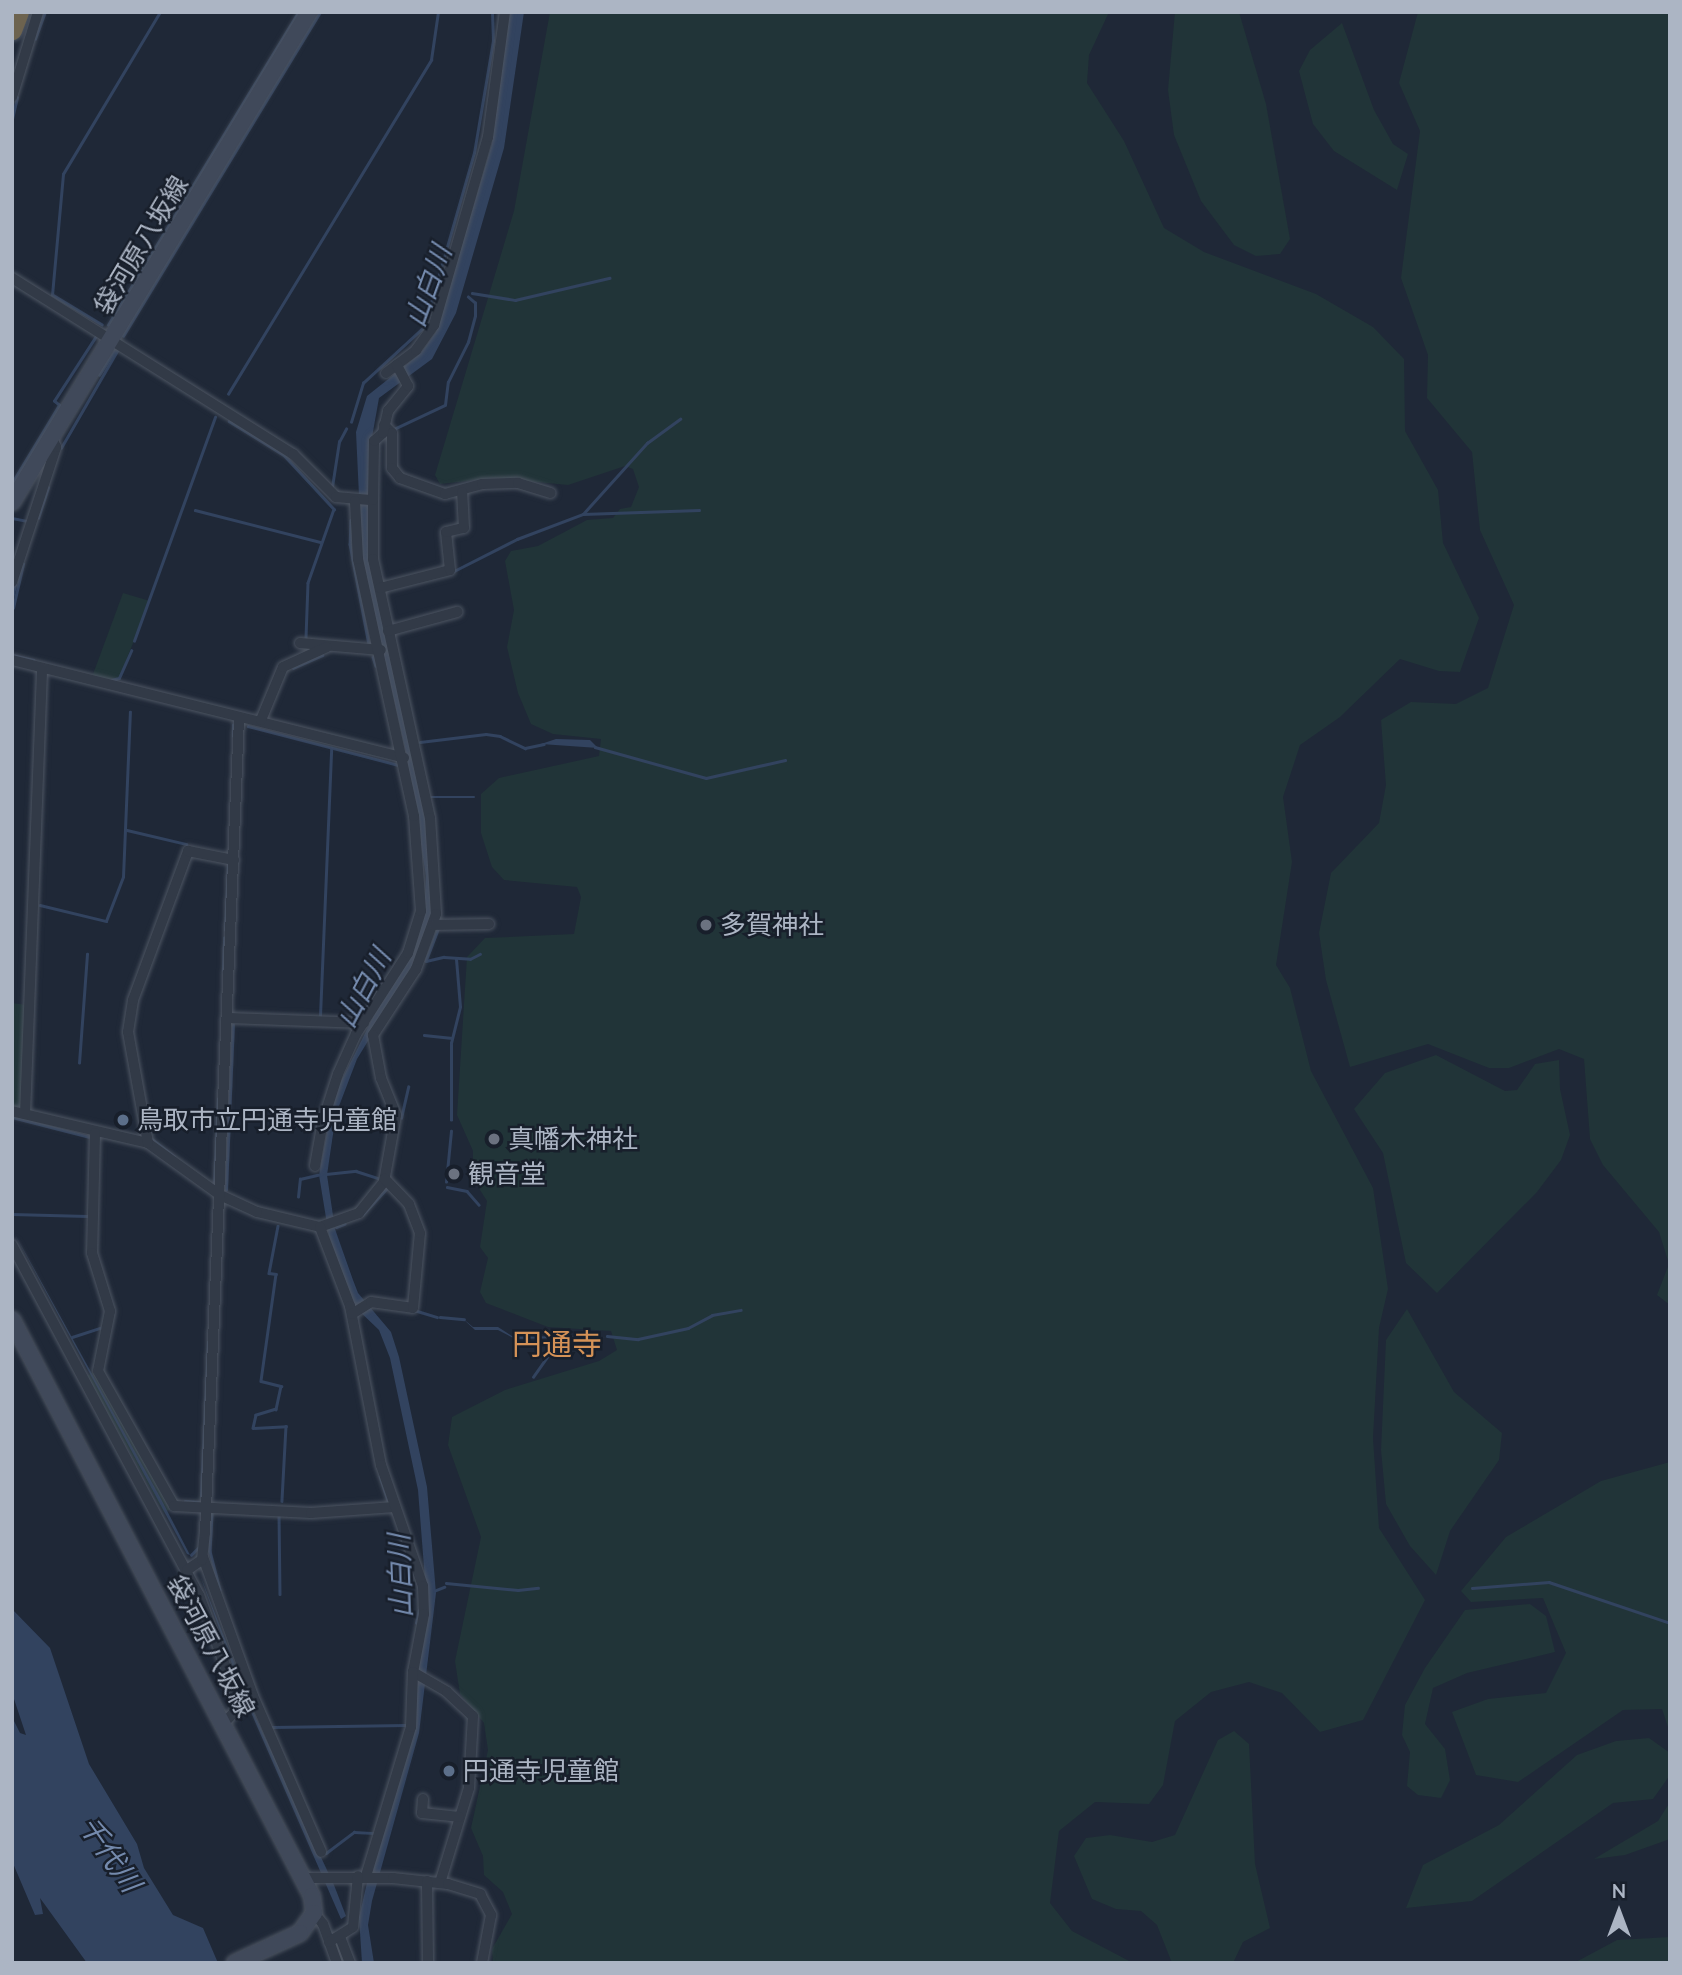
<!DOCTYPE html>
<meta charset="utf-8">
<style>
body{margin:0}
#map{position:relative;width:1682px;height:1975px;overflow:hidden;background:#1f2837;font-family:Mulish,"Noto Sans JP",sans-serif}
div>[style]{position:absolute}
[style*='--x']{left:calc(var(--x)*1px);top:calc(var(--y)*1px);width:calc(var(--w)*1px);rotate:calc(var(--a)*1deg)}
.green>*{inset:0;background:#213438}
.water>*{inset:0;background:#32435f}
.stream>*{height:2.5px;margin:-1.25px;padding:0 1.25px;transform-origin:1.25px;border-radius:1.25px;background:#32435f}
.roads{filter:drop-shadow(0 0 2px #4d5562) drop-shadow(0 0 2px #4d5562)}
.street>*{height:10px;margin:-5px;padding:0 5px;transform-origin:5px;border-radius:5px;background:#323a47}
.secondary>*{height:16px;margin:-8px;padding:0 8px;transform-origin:8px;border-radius:8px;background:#40495a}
.highway>*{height:19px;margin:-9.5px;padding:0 9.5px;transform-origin:9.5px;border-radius:9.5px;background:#6d634f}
.dots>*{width:19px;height:19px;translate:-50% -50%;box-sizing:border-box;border:4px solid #181f2b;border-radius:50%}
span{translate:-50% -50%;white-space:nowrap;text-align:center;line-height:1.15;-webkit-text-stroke:5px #181f2b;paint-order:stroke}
.street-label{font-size:26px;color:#acb5c4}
.poi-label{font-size:26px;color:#acb5c4}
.left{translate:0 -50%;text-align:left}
.water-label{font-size:28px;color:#748aad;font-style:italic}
.quarter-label{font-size:30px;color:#d59257}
.frame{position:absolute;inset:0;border:14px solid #acb5c4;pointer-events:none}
.north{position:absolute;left:1584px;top:1877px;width:70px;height:70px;-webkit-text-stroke:5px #181f2b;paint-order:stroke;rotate:0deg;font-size:19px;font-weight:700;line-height:28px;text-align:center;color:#acb5c4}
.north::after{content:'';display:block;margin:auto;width:24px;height:32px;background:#acb5c4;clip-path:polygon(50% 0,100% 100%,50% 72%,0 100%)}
</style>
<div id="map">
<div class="green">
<i style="clip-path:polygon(550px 12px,1109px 12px,1089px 55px,1087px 83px,1124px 141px,1164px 228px,1204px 252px,1316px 294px,1373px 327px,1404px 359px,1405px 431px,1438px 490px,1443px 543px,1479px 618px,1460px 672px,1439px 671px,1400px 659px,1340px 717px,1300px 745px,1283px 797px,1292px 862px,1276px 965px,1290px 988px,1311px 1071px,1373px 1188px,1388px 1289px,1379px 1328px,1373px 1438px,1379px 1528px,1425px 1600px,1363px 1720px,1320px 1732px,1282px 1693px,1249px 1682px,1211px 1692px,1175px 1721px,1163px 1785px,1149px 1804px,1095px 1802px,1059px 1831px,1050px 1903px,1072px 1931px,1133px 1963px,493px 1963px,492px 1949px,512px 1914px,503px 1892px,484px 1875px,483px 1856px,471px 1828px,488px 1750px,484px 1723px,460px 1694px,455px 1661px,481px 1537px,448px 1445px,452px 1417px,505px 1390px,599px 1361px,617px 1350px,611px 1331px,548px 1327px,486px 1303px,480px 1292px,488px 1258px,480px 1247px,487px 1201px,473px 1179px,473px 1151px,457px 1115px,467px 957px,485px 938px,574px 934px,581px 897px,577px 887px,504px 880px,492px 867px,481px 833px,481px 794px,499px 778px,599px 756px,601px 739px,553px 734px,531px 724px,518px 693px,507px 647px,514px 610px,505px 561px,511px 551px,538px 546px,587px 520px,613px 518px,620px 509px,631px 507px,639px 487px,633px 469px,625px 466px,568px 485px,495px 478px,440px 484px,435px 475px,514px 211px)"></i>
<i style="clip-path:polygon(1175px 12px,1239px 12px,1266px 104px,1290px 239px,1280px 254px,1256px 256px,1234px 245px,1201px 201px,1174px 135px,1168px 90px)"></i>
<i style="clip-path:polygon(1418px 12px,1670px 12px,1670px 1305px,1657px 1295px,1669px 1264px,1659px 1232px,1603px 1165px,1590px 1139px,1584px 1059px,1559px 1049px,1509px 1068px,1489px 1068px,1428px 1044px,1350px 1067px,1326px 980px,1319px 933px,1331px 873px,1379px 823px,1386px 785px,1381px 720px,1411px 702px,1456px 704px,1488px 688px,1514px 605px,1480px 530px,1472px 452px,1427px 398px,1428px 355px,1401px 278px,1420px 131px,1399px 83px)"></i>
<i style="clip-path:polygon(1342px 23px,1374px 110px,1393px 144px,1408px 154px,1397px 190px,1334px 151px,1313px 124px,1299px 71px,1310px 50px)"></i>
<i style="clip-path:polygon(123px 593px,150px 601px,117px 683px,92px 677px)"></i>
<i style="clip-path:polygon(12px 1003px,27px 1005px,23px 1108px,12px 1108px)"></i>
<i style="clip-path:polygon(1436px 1055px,1505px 1091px,1517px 1090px,1535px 1064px,1559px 1060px,1560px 1089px,1570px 1135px,1561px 1160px,1537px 1192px,1437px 1293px,1406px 1263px,1383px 1153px,1354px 1109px,1385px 1073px)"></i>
<i style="clip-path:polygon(1407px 1309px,1454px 1392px,1502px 1433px,1499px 1460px,1450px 1531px,1436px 1575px,1410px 1546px,1386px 1504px,1381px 1450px,1386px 1340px)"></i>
<i style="clip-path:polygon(95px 1371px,172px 1508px,164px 1513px,87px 1376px)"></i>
<i style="clip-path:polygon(1670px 1462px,1670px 1733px,1662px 1709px,1623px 1710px,1518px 1782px,1476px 1775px,1452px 1712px,1488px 1699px,1546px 1693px,1566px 1653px,1543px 1598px,1471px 1602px,1461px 1591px,1506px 1537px,1601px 1481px)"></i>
<i style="clip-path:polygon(1530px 1604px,1546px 1616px,1555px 1652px,1467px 1673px,1433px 1688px,1425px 1724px,1445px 1749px,1450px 1780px,1441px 1798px,1418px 1795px,1407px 1786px,1410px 1752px,1402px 1735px,1405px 1705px,1425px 1668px,1465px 1610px)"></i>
<i style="clip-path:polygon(1234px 1731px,1249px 1744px,1255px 1864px,1270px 1928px,1243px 1942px,1233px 1963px,1172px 1963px,1157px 1925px,1141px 1911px,1116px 1909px,1092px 1899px,1074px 1856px,1086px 1838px,1110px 1835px,1152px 1842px,1175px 1835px,1218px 1740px)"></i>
<i style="clip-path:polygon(1649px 1738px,1670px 1753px,1670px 1775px,1653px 1799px,1613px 1803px,1472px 1901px,1406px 1908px,1423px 1865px,1499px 1825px,1577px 1755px,1616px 1741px)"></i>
<i style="clip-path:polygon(1670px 1802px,1670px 1839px,1625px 1855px,1594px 1859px,1658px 1821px)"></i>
<i style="clip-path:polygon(1670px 1937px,1670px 1963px,1574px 1963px,1617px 1940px)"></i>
</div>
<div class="water">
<i style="clip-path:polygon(510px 12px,524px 12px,504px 148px,456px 313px,432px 359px,379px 398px,371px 443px,369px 536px,427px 822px,431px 920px,414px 966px,357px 1059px,336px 1114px,327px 1175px,335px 1229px,353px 1280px,358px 1293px,391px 1332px,399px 1357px,427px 1487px,436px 1593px,419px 1733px,372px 1901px,368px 1925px,374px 1963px,362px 1963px,359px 1917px,377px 1840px,399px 1777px,425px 1580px,418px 1490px,390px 1358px,379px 1330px,355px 1307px,329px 1236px,319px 1175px,334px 1095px,424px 916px,426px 876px,406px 752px,362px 560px,356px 432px,367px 396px,421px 353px,436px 332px,492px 144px)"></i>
<i style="clip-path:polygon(556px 739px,590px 740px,598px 748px,541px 744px)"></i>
<i style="clip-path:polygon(12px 1229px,160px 1497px,190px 1555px,187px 1554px)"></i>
<i style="clip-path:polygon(461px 1317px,473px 1327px,498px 1327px,512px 1336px,610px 1337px,515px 1339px,498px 1330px,475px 1330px)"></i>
<i style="clip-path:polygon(200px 1575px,256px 1718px,334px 1885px,346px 1916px,341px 1919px,240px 1687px)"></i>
<i style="clip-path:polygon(12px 1609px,50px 1648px,89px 1764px,137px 1844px,144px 1868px,173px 1915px,203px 1928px,218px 1963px,87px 1963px,40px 1898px,43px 1914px,35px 1915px,12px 1861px,12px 1717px,20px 1733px,26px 1735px,12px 1693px)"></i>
</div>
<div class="stream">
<i style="--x:35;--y:39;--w:29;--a:-70"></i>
<i style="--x:12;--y:119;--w:22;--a:-77"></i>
<i style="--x:472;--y:293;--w:44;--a:9.2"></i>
<i style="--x:515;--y:300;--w:97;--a:-13.2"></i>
<i style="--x:102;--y:325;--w:58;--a:-149"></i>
<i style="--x:52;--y:295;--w:121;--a:-84.8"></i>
<i style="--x:63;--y:174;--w:189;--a:-59.1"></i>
<i style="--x:108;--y:325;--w:366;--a:-58.7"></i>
<i style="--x:123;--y:336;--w:379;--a:-58.7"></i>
<i style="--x:99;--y:375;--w:30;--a:-57"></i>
<i style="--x:228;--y:394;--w:391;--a:-58.7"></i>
<i style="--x:431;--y:60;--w:49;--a:-81.7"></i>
<i style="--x:229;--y:421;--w:65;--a:31.7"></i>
<i style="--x:284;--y:455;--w:74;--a:47.2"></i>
<i style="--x:334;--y:509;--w:78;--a:109.4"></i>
<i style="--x:308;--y:583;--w:55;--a:92.1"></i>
<i style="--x:351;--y:422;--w:41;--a:-72.9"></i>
<i style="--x:363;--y:383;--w:83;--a:-42.6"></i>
<i style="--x:424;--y:327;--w:181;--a:-74"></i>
<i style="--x:474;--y:153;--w:114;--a:-80.4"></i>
<i style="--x:493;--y:41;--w:29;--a:-92"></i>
<i style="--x:394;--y:429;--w:56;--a:-25.2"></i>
<i style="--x:445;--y:405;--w:23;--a:-83"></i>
<i style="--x:448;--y:382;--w:45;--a:-63.4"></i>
<i style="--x:468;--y:342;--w:27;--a:-75"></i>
<i style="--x:475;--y:316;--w:13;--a:-90"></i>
<i style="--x:475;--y:303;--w:9;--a:-139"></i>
<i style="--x:61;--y:448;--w:112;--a:-60"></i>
<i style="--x:12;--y:483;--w:91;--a:-58.9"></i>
<i style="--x:59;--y:405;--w:6;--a:-141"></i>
<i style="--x:54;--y:401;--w:77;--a:-57.1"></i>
<i style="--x:332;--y:487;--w:46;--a:-81.2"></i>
<i style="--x:339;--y:442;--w:15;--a:-62"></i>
<i style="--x:195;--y:510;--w:130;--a:14.3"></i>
<i style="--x:583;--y:514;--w:96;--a:-48"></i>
<i style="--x:647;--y:443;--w:41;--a:-36"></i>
<i style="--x:12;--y:518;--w:16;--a:11"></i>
<i style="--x:38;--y:518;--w:32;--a:-72"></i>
<i style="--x:351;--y:520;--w:24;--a:92"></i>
<i style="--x:350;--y:544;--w:103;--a:79.3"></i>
<i style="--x:452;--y:572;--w:73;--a:-26.9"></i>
<i style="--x:517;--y:539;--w:71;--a:-20.7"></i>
<i style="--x:583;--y:514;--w:116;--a:-2"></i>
<i style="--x:12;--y:599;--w:14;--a:-78"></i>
<i style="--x:13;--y:608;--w:45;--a:-77.2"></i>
<i style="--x:134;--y:641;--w:238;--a:-70.1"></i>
<i style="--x:12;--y:655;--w:22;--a:13"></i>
<i style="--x:373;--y:657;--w:9;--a:72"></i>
<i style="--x:293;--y:668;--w:32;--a:-24"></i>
<i style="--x:111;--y:680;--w:8;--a:-14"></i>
<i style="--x:119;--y:678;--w:30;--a:-66"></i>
<i style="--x:248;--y:726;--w:156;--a:14.5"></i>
<i style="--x:233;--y:736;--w:11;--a:-90"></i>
<i style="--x:420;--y:742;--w:66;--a:-6.9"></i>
<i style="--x:486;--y:734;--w:14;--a:8"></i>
<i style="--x:500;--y:736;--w:28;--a:26"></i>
<i style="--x:525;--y:748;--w:19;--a:-12"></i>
<i style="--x:595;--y:747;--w:115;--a:15.6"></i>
<i style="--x:706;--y:778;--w:81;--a:-12.8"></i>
<i style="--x:431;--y:797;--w:43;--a:0"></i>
<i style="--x:127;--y:830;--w:61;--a:13.3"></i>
<i style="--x:40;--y:905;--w:68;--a:13.6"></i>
<i style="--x:106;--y:921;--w:47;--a:-68.9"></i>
<i style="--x:123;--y:877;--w:165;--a:-87.6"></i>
<i style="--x:225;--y:930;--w:65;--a:-87.4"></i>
<i style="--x:438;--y:930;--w:33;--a:111"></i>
<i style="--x:426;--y:961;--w:18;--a:-13"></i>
<i style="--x:444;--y:957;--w:26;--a:4"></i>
<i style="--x:470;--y:959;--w:11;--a:-27"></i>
<i style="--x:223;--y:970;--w:32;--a:-88"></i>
<i style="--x:361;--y:1015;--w:14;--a:-54"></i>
<i style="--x:320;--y:1016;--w:268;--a:-87.6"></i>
<i style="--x:424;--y:1035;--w:28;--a:6"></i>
<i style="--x:79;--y:1063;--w:109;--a:-85.8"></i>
<i style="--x:12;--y:1117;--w:81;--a:14.4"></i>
<i style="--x:401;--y:1118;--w:32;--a:-77"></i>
<i style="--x:451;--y:1120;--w:77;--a:-90"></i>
<i style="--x:451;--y:1043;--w:37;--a:-76"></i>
<i style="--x:460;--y:1007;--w:48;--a:-94.8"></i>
<i style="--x:152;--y:1139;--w:28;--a:38"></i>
<i style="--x:326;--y:1174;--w:30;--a:-6"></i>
<i style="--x:356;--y:1171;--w:26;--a:18"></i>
<i style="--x:446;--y:1182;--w:51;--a:-84.4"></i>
<i style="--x:214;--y:1186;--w:87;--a:-87.4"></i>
<i style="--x:447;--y:1187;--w:20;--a:11"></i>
<i style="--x:467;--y:1191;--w:18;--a:49"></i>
<i style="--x:226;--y:1190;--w:165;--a:-87.6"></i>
<i style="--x:298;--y:1197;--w:18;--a:-84"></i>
<i style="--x:300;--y:1179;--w:18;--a:-13"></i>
<i style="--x:12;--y:1214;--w:75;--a:1.5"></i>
<i style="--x:362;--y:1215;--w:38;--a:-47"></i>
<i style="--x:278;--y:1226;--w:48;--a:100.8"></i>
<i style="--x:269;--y:1273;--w:7;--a:8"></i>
<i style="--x:276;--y:1274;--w:108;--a:98"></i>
<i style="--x:261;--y:1381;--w:21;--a:14"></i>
<i style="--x:281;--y:1386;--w:24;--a:102"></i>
<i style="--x:276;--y:1409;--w:21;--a:163"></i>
<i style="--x:256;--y:1415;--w:13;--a:103"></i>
<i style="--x:253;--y:1428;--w:33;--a:-3"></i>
<i style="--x:286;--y:1426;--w:75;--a:93.1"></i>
<i style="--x:336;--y:1227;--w:9;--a:-21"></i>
<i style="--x:414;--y:1310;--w:24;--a:17"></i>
<i style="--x:440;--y:1317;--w:24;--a:5"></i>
<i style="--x:607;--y:1336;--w:31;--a:6"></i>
<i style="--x:638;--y:1339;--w:51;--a:-12.4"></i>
<i style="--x:688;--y:1328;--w:27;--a:-28"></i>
<i style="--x:712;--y:1315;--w:29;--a:-10"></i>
<i style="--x:72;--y:1337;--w:29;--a:-18"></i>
<i style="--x:561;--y:1339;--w:12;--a:85"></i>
<i style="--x:533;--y:1377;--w:28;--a:-55"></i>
<i style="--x:549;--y:1354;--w:19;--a:-18"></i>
<i style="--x:567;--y:1348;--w:18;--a:-41"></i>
<i style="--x:380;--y:1476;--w:25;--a:72"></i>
<i style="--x:201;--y:1496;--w:154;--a:-87.4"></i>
<i style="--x:185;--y:1501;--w:14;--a:4"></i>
<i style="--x:279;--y:1513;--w:81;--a:89.3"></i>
<i style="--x:212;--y:1514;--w:37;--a:93"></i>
<i style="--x:210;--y:1551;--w:40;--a:75.6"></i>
<i style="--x:191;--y:1555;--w:10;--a:-45"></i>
<i style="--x:446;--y:1583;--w:72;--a:5.6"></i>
<i style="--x:518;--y:1590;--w:20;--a:-6"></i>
<i style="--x:1472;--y:1588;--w:77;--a:-4.5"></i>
<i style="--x:1549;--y:1582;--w:128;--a:18.7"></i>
<i style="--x:434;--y:1591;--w:11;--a:-22"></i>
<i style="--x:416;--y:1623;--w:13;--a:-77"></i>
<i style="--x:272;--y:1727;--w:134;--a:-0.9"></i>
<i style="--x:326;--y:1853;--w:35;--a:-37"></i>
<i style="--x:354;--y:1832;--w:21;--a:3"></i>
</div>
<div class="roads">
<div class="street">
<i style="--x:12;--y:97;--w:89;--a:-73"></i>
<i style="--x:12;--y:278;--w:332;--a:32.1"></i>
<i style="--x:293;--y:454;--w:61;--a:45"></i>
<i style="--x:336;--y:497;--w:37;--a:5"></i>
<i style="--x:373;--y:500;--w:59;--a:90"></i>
<i style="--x:373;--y:559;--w:265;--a:77.6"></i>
<i style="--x:430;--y:818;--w:96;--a:86.4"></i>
<i style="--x:436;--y:914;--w:59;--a:110"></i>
<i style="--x:416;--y:969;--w:79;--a:123.1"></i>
<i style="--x:373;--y:1035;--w:44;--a:79.5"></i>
<i style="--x:381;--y:1078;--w:40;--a:68"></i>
<i style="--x:396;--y:1115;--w:68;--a:100.2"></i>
<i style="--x:384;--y:1182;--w:40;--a:129"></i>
<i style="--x:359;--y:1213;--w:41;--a:160.3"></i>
<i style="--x:320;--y:1227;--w:65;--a:-166.6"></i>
<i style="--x:257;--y:1212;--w:41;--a:-155.3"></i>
<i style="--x:220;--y:1195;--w:89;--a:-144.2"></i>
<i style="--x:148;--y:1143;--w:140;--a:-166.8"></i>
<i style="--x:386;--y:373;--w:38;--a:-37"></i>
<i style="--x:416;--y:350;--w:31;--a:-54"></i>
<i style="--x:434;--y:325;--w:196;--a:-74"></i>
<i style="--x:488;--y:137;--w:126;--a:-82.3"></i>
<i style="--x:384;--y:425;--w:11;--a:45"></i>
<i style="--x:392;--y:433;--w:35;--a:90"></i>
<i style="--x:392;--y:468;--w:13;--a:51"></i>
<i style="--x:400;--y:478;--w:48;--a:19.6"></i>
<i style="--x:445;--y:494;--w:38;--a:-15"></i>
<i style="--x:482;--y:484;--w:36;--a:-2"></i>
<i style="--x:518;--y:483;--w:34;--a:17"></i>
<i style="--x:373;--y:500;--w:59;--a:-89"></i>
<i style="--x:374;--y:441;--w:12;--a:-42"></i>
<i style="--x:383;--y:433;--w:23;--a:-77"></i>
<i style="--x:388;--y:411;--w:32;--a:-51"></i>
<i style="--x:408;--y:386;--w:24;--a:-118"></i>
<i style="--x:12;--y:582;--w:142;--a:-71.9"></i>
<i style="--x:56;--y:447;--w:10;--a:-114"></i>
<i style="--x:380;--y:588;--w:72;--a:-14.4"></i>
<i style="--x:450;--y:570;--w:38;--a:-96"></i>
<i style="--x:446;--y:532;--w:18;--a:-13"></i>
<i style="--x:464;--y:528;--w:36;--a:-93"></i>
<i style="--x:388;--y:631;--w:72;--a:-15.4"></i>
<i style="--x:300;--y:643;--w:81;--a:4.9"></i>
<i style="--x:12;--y:660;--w:404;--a:14"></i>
<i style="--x:261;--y:720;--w:57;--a:-67.5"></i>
<i style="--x:283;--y:667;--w:48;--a:-24.4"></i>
<i style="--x:434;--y:925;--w:55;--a:-1"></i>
<i style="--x:229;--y:1018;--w:135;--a:2.1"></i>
<i style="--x:25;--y:1114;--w:446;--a:-87.8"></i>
<i style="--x:95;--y:1133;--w:120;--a:91.4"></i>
<i style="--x:92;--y:1253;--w:61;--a:72.8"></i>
<i style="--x:110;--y:1311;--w:61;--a:101.3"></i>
<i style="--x:98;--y:1371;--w:155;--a:60.6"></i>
<i style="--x:174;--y:1506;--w:137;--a:2.9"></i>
<i style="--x:311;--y:1513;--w:84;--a:-4.1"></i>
<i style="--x:148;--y:1143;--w:113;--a:-100.2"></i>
<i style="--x:128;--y:1032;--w:32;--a:-81"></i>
<i style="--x:133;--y:1000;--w:159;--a:-69.7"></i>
<i style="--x:188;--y:851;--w:47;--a:11.1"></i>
<i style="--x:315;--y:1166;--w:46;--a:-79.9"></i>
<i style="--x:323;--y:1121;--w:49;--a:-72.3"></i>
<i style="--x:338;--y:1074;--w:44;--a:-65.8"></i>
<i style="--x:356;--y:1034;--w:96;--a:-57.3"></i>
<i style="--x:408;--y:953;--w:44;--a:-72.8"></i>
<i style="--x:421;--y:911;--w:95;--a:-94.2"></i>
<i style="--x:414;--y:816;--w:263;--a:-102.3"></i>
<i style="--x:358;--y:559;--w:58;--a:-93"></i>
<i style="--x:320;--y:1227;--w:85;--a:69.2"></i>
<i style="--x:350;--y:1306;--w:162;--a:79"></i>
<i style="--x:381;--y:1465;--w:128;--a:70.9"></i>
<i style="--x:423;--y:1586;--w:28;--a:88"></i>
<i style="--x:424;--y:1614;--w:59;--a:100.7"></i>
<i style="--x:413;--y:1672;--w:39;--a:30"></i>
<i style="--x:447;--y:1692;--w:35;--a:43"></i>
<i style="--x:473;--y:1716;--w:72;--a:93.2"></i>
<i style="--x:469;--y:1788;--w:99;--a:107"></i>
<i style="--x:12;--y:1245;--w:397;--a:61.9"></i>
<i style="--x:199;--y:1595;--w:118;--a:69.7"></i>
<i style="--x:240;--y:1706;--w:23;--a:133"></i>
<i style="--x:352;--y:1314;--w:22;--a:-32"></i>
<i style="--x:371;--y:1302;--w:42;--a:8.1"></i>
<i style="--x:413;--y:1308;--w:75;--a:-84.7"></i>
<i style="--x:420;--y:1233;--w:31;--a:-111"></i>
<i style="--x:409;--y:1204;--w:35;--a:-134"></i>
<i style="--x:203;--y:1557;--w:148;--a:70.2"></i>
<i style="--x:253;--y:1696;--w:170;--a:66.4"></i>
<i style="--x:187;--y:1570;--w:18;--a:-34"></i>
<i style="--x:202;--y:1560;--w:27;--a:-84"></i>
<i style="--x:205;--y:1533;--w:816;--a:-87.61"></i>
<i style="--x:423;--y:1799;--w:14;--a:94"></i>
<i style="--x:422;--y:1813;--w:37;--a:6"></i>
<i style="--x:366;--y:1876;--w:156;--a:-73.2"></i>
<i style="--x:411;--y:1727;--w:55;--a:-87.9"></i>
<i style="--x:302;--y:1878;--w:91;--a:0"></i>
<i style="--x:393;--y:1878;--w:55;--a:6.2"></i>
<i style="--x:448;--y:1884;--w:34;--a:17"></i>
<i style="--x:480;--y:1894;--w:24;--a:62"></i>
<i style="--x:491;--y:1915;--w:49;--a:100.6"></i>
<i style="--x:427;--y:1881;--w:82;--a:89.3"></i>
<i style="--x:314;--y:1913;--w:14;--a:51"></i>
<i style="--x:323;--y:1924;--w:41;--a:70.3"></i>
<i style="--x:340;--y:1937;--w:28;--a:69"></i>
<i style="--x:329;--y:1942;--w:28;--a:-32"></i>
<i style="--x:353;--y:1927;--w:51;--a:-84.4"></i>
</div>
<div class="secondary">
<i style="--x:12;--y:502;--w:573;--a:-58.78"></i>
<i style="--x:12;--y:1320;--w:649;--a:62.49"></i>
<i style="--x:312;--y:1896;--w:17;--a:83"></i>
<i style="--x:314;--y:1913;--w:24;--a:125"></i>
<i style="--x:300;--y:1933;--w:72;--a:155.2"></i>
</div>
<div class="highway">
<i style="--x:12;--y:30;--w:19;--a:-69"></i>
</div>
</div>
<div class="dots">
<i style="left:706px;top:925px;background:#6b7280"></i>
<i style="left:123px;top:1120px;background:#5c6f8a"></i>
<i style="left:494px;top:1139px;background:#6b7280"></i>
<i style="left:454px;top:1174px;background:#6b7280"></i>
<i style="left:449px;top:1771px;background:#5c6f8a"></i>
</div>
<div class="street-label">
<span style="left:141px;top:245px;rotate:-59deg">袋河原八坂線</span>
<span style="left:211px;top:1646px;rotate:62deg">袋河原八坂線</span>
</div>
<div class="poi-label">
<span class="left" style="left:720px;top:925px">多賀神社</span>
<span class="left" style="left:137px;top:1120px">鳥取市立円通寺児童館</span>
<span class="left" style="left:508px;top:1139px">真幡木神社</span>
<span class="left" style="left:468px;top:1174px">観音堂</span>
<span class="left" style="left:463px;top:1771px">円通寺児童館</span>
</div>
<div class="water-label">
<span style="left:428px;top:286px;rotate:-70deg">山白川</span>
<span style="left:363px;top:988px;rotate:-62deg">山白川</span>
<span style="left:400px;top:1576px;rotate:-92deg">山白川</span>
<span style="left:110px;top:1854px;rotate:55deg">千代川</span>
</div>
<div class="quarter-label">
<span style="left:557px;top:1344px">円通寺</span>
</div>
<div class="frame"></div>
<div class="north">N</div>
</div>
